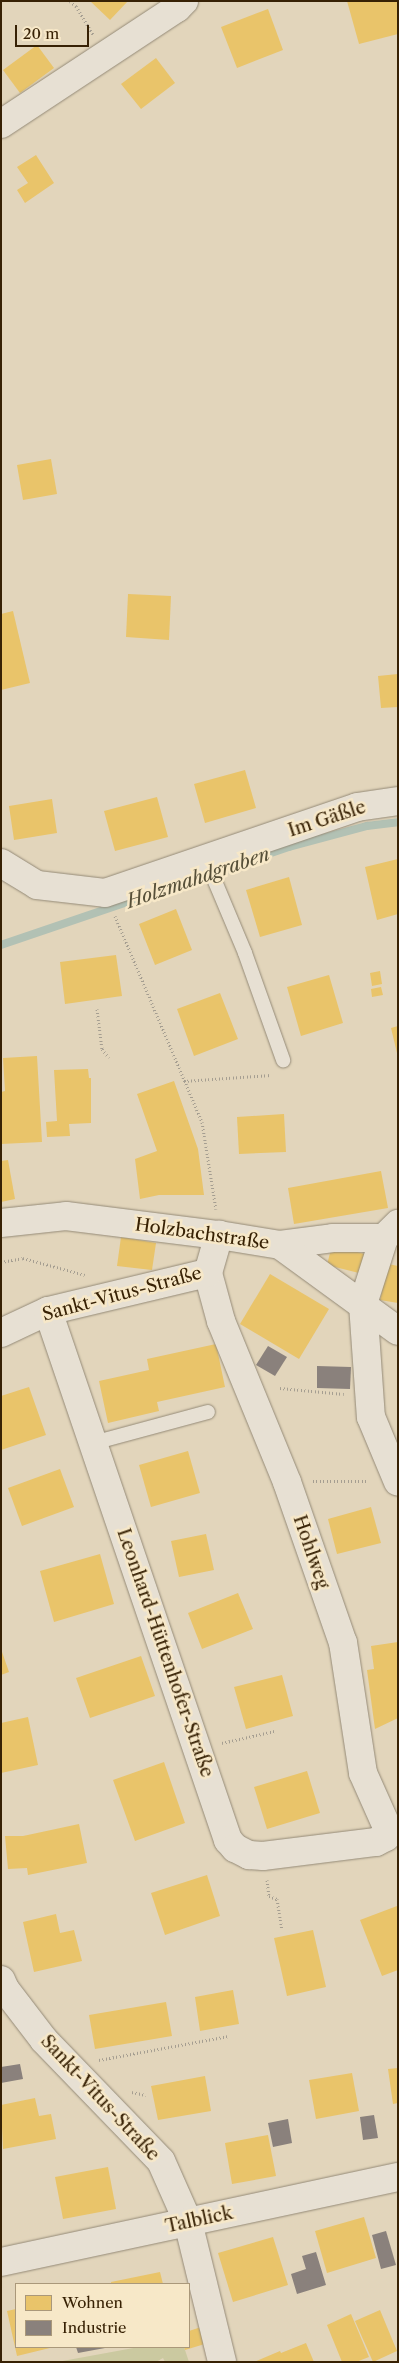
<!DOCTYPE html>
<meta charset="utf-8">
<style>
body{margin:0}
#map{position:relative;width:399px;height:2363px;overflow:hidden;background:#e2d5bb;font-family:"Libre Caslon Text",serif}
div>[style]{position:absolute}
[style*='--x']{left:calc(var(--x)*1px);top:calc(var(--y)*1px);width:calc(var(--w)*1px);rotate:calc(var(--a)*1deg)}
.green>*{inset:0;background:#cbc9a0}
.homes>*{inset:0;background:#e9c46a}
.industry>*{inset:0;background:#8a817c}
.stream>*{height:8px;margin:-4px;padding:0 4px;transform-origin:4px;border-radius:4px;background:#b2c1b4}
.path>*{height:3px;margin-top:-1.5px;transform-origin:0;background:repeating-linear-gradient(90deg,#a59e91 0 1px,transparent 0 3.5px)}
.roads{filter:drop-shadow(0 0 1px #948a77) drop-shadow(0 0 1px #948a77)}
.lane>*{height:14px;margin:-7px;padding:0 7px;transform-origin:7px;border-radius:7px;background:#e7e0d3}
.street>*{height:28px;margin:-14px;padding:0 14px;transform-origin:14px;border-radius:14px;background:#e7e0d3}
span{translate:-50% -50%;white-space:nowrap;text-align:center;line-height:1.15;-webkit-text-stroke:5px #f7e8c8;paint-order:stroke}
.street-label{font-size:18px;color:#372104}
.water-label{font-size:19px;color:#564f38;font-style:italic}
.frame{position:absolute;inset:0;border:2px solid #372104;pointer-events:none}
.legend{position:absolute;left:15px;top:2283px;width:175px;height:65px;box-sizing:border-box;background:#f7e8c8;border:1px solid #aa987a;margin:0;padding:6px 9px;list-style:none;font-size:15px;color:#372104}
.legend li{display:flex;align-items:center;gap:10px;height:25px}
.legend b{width:25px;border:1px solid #aa987a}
.scale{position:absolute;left:15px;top:25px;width:74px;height:22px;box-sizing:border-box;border:2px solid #372104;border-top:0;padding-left:6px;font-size:15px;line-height:18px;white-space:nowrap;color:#372104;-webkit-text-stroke:4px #f7e8c8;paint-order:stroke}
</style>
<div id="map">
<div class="green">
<i style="clip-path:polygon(139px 2347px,184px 2347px,189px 2362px,165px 2362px,163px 2358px,156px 2362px,57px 2362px)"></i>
</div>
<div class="homes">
<i style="clip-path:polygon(90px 1px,128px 1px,110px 20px)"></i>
<i style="clip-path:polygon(347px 1px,398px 1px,398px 34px,359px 44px)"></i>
<i style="clip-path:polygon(268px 9px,283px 50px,237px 68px,221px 27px)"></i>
<i style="clip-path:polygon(37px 45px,54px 68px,20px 93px,3px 70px)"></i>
<i style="clip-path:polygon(156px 58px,175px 83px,141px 109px,121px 84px)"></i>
<i style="clip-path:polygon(36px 155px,54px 183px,25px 203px,17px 190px,28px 183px,17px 167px)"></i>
<i style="clip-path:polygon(51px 459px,57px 494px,23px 500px,17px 465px)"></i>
<i style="clip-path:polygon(128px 594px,171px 596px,169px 640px,126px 637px)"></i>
<i style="clip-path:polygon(13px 611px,30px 683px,1px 690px,1px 614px)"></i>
<i style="clip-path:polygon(398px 674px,398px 707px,381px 708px,378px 676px)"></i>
<i style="clip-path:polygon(245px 770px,256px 808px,205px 823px,194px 784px)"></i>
<i style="clip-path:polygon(157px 797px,168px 837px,115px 851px,104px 811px)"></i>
<i style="clip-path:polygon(52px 799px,57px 833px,14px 840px,9px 806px)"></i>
<i style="clip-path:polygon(398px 859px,398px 914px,377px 920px,365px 867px)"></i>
<i style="clip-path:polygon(289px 877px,302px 925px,260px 937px,246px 890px)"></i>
<i style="clip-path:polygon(176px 909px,192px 950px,155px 965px,139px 924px)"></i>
<i style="clip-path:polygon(116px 955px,122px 996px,65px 1004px,60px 962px)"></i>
<i style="clip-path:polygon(380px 971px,382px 984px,372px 986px,370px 973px)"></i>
<i style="clip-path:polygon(329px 975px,343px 1023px,301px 1036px,287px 987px)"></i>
<i style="clip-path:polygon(381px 987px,383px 995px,372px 997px,371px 989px)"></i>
<i style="clip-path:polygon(220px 993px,238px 1039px,194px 1056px,177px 1009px)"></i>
<i style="clip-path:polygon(398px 1026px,398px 1053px,397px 1053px,391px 1028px)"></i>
<i style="clip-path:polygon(37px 1056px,42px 1142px,1px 1144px,1px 1092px,5px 1091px,3px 1058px)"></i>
<i style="clip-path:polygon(88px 1069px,89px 1078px,91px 1078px,91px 1123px,69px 1124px,70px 1136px,47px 1137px,46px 1122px,57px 1121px,54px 1070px)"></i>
<i style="clip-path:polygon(174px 1081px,198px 1149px,204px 1195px,159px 1195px,140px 1199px,135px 1159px,157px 1151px,137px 1094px)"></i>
<i style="clip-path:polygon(284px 1114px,286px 1152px,239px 1154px,237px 1117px)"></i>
<i style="clip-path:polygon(8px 1160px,15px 1199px,1px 1202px,1px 1161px)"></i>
<i style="clip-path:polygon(381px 1171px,388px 1208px,294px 1224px,288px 1188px)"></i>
<i style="clip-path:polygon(121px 1237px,156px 1243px,152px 1270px,117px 1266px)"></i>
<i style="clip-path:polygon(332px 1245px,368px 1255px,363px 1274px,327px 1265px)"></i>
<i style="clip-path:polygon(388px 1264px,398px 1266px,398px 1303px,380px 1300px)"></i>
<i style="clip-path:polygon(270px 1274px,329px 1309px,299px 1359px,240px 1324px)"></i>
<i style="clip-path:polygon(216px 1344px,225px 1387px,157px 1402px,159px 1411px,108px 1423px,99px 1381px,149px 1370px,147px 1359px)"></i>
<i style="clip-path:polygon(29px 1387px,46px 1435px,1px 1450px,1px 1396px)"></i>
<i style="clip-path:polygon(188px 1451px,200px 1493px,151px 1507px,139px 1465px)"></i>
<i style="clip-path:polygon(60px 1469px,74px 1507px,22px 1526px,8px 1488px)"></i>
<i style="clip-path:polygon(371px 1507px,381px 1543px,337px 1554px,328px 1519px)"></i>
<i style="clip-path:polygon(206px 1534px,214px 1570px,179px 1577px,171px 1541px)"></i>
<i style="clip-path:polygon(100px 1554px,114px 1604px,54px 1622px,40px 1571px)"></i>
<i style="clip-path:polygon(238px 1593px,253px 1629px,202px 1649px,188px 1613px)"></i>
<i style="clip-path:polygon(398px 1642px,398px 1718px,375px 1729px,367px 1670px,374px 1669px,371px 1646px)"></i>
<i style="clip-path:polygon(1px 1649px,9px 1672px,1px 1675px)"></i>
<i style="clip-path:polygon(141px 1656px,155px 1696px,90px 1718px,76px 1678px)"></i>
<i style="clip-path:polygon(282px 1675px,293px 1716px,246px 1729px,234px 1687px)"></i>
<i style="clip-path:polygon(28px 1717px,38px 1765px,1px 1773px,1px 1723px)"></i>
<i style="clip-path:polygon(164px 1762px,185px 1823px,135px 1841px,113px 1780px)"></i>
<i style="clip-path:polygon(307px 1771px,320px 1813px,267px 1829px,254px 1787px)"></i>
<i style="clip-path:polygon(79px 1824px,87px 1863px,28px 1875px,27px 1868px,8px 1869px,5px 1836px,23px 1836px)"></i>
<i style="clip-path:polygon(207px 1875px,220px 1916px,165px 1935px,151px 1893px)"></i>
<i style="clip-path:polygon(397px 1906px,398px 1970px,382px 1976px,360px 1920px)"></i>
<i style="clip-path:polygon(56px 1914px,60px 1933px,74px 1930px,82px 1961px,34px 1972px,23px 1922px)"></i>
<i style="clip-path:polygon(313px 1930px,326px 1987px,287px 1996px,274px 1938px)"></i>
<i style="clip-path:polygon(233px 1990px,239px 2024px,200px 2031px,195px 1997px)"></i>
<i style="clip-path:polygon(166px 2002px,172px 2036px,95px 2049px,89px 2015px)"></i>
<i style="clip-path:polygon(398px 2068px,398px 2103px,393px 2104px,388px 2069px)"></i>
<i style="clip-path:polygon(352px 2073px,359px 2111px,316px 2119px,309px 2080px)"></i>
<i style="clip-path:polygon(205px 2076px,211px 2111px,158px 2120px,151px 2086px)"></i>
<i style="clip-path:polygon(35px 2098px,39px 2116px,51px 2114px,56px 2139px,3px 2149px,1px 2105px)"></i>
<i style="clip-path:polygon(268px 2135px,276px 2176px,232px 2184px,225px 2143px)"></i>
<i style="clip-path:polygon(108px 2167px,116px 2209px,63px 2219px,55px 2177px)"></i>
<i style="clip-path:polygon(364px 2217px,376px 2258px,327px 2273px,315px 2231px)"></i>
<i style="clip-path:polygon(273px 2237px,288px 2285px,233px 2302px,218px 2253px)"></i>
<i style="clip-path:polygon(160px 2272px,163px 2284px,111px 2284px,111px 2282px)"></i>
<i style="clip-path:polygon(16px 2309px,16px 2347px,54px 2347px,17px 2356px,7px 2311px)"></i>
<i style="clip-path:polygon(380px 2310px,397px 2351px,373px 2362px,355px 2321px)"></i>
<i style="clip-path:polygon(351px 2314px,369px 2357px,356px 2362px,342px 2362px,327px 2325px)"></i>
<i style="clip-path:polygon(204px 2326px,208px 2343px,185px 2350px,184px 2347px,189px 2347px,189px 2331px)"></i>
<i style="clip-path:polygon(306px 2343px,314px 2362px,254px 2362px,280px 2351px,281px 2353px)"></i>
</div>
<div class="industry">
<i style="clip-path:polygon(268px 1346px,287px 1357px,275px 1376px,256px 1365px)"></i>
<i style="clip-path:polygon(317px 1366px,351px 1367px,350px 1389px,317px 1388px)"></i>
<i style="clip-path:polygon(20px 2064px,23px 2079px,1px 2083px,1px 2067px)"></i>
<i style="clip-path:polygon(374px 2115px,378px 2138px,363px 2140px,360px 2117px)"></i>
<i style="clip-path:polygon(288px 2119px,292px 2143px,273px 2147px,268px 2123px)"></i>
<i style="clip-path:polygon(386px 2231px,396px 2265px,381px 2269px,372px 2235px)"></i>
<i style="clip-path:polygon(316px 2252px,326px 2285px,297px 2294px,291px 2274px,306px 2269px,302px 2256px)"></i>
<i style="clip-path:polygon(76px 2347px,105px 2347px,105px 2348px,78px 2353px)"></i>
</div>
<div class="stream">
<i style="--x:1;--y:945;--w:304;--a:-18.8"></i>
<i style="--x:289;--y:847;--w:81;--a:-15.1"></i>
<i style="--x:367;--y:826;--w:31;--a:-7"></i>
</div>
<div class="path">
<i style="--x:70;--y:1;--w:8;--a:40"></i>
<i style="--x:76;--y:6;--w:33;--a:59"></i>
<i style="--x:115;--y:916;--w:224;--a:67.1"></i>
<i style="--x:202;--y:1122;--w:88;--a:80.9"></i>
<i style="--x:97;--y:1009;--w:40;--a:82.9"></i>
<i style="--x:102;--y:1049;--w:11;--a:52"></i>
<i style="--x:184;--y:1081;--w:87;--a:-3.9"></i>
<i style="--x:1;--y:1262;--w:22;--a:-10"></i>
<i style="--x:23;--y:1258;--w:64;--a:15.3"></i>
<i style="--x:280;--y:1388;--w:64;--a:5.4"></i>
<i style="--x:313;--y:1481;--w:56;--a:0"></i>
<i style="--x:222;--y:1743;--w:54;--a:-12.8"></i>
<i style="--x:267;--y:1880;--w:16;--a:83"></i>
<i style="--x:269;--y:1896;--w:9;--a:21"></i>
<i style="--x:277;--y:1899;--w:30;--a:81"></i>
<i style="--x:99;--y:2060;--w:132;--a:-10.5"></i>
<i style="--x:132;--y:2092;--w:14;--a:12"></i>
</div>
<div class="roads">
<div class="lane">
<i style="--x:206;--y:860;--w:101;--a:67.2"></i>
<i style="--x:245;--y:953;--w:114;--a:70.4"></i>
<i style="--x:93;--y:1443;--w:119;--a:-15.1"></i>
</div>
<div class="street">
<i style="--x:1;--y:124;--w:211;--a:-33.4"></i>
<i style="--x:177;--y:8;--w:10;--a:-45"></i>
<i style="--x:1;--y:863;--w:42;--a:31.4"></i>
<i style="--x:37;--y:885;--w:68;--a:6.7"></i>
<i style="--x:105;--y:893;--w:266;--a:-18.8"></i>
<i style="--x:357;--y:807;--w:41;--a:-8.3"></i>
<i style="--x:1;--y:1223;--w:65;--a:-6.1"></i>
<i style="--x:66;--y:1216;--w:154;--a:7.1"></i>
<i style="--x:219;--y:1235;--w:62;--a:9.3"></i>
<i style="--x:280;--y:1245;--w:53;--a:-7.5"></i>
<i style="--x:333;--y:1238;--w:51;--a:0"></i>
<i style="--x:384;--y:1238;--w:20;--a:-45"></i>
<i style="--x:384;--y:1238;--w:69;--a:107.7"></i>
<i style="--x:363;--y:1304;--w:113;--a:86"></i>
<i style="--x:371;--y:1417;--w:70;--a:67.4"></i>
<i style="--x:280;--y:1245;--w:146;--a:36.1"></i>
<i style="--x:48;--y:1311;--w:559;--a:71.21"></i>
<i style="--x:228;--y:1840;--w:11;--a:49"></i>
<i style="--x:235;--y:1848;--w:16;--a:27"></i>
<i style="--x:249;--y:1855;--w:14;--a:4"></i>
<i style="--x:263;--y:1856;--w:114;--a:-7.1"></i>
<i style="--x:376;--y:1842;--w:11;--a:-27"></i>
<i style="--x:386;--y:1837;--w:10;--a:-84"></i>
<i style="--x:387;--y:1827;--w:59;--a:-114"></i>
<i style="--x:363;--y:1773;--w:132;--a:-98.7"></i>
<i style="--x:343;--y:1643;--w:170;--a:-109.2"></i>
<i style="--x:287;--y:1482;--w:174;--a:-112.3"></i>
<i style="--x:221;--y:1321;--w:50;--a:-105.2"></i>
<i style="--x:1;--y:1333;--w:52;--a:-25.1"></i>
<i style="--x:48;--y:1311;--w:164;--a:-13.4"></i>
<i style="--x:208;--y:1273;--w:40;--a:-74"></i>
<i style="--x:1;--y:1980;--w:10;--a:66"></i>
<i style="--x:5;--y:1989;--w:64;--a:52.6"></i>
<i style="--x:44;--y:2040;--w:168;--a:46"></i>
<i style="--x:161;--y:2161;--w:67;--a:66.1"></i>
<i style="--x:188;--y:2222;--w:144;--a:76.3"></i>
<i style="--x:1;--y:2262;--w:406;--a:-12.1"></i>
</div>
</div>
<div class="street-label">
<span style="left:327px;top:819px;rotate:-18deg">Im Gäßle</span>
<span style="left:202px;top:1234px;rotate:8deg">Holzbachstraße</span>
<span style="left:122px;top:1294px;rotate:-15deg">Sankt-Vitus-Straße</span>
<span style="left:311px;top:1552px;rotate:71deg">Hohlweg</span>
<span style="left:165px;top:1653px;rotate:71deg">Leonhard-Hüttenhofer-Straße</span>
<span style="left:100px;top:2098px;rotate:47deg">Sankt-Vitus-Straße</span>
<span style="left:199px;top:2220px;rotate:-12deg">Talblick</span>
</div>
<div class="water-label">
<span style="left:198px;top:878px;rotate:-19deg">Holzmahdgraben</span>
</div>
<div class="frame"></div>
<ul class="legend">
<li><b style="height:14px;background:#e9c46a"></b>Wohnen</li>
<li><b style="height:14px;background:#8a817c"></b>Industrie</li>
</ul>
<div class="scale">20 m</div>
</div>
